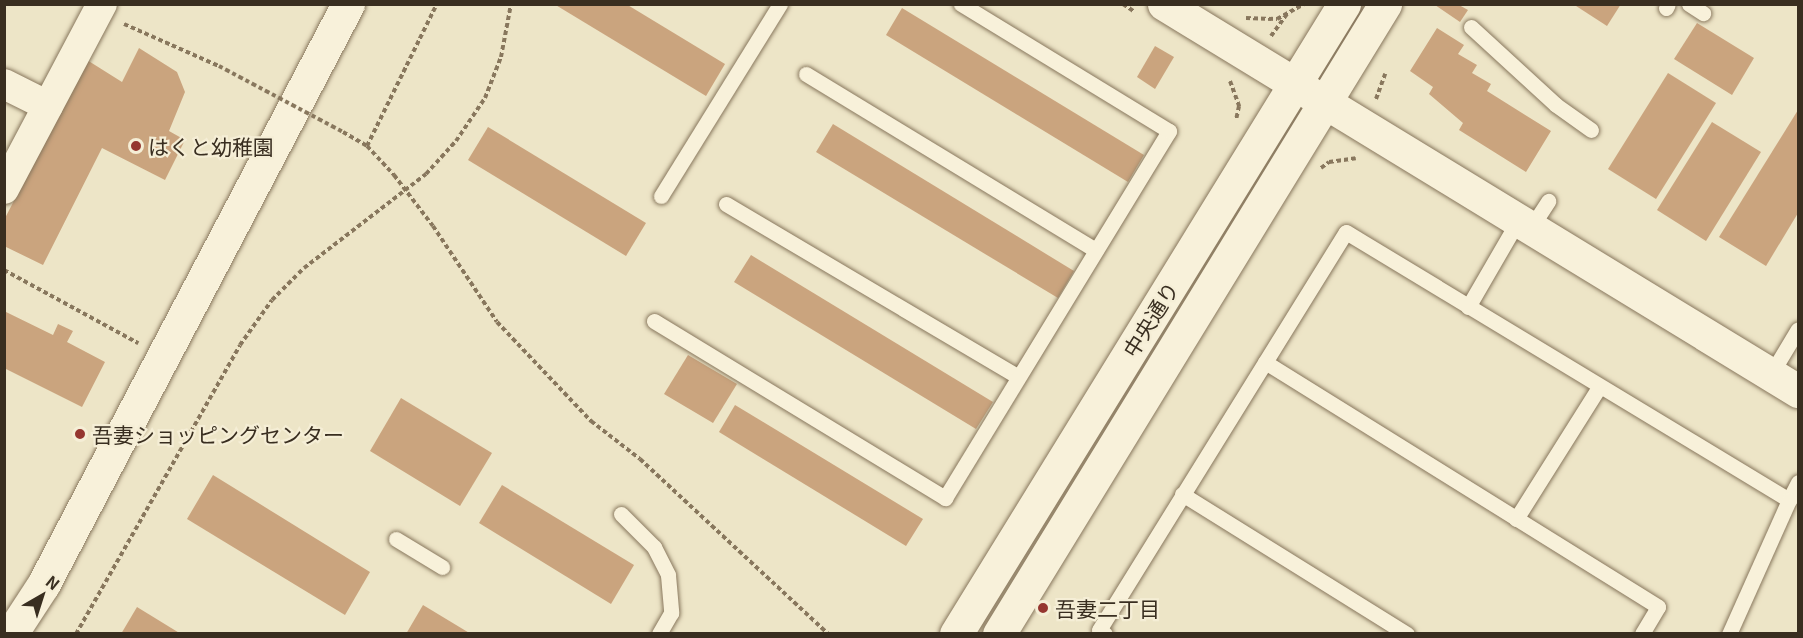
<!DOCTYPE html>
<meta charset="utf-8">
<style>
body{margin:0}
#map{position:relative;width:1803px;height:638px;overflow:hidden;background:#ede5c7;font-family:Georgia,"Noto Sans JP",serif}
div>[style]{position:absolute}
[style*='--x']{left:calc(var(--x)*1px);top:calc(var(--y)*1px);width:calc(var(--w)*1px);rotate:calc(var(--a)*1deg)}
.building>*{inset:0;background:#caa47e}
.path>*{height:4px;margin-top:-2px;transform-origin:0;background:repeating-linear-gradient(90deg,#88775d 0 4.5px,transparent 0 7.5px)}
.roads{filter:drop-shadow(0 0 2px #88775d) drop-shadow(0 0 2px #88775d)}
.lane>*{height:15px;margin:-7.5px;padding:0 7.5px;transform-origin:7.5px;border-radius:7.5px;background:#f8f1da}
.street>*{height:30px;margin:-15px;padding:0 15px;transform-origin:15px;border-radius:15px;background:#f8f1da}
.secondary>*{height:33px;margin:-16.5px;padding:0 16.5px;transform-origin:16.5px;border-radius:16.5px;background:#f8f1da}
.path-bridge>*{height:4px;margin-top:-2px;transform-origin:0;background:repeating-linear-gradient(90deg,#88775d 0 4.5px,transparent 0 7.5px)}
.dots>*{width:16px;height:16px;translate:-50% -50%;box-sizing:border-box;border:3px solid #f5eed6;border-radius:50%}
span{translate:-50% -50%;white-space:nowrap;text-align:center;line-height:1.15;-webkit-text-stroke:4.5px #f5eed6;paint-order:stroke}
.poi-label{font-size:21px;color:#392e20}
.left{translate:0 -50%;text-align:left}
.street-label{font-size:21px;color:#392e20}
.frame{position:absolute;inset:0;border:6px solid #392e20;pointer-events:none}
.north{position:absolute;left:12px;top:566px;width:60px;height:60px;-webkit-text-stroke:4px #f5eed6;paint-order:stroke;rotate:39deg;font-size:16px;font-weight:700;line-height:24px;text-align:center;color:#392e20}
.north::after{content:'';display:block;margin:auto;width:21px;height:27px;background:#392e20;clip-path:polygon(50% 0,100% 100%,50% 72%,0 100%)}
</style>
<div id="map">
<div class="building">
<i style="clip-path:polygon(554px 4px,626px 4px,725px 64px,706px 96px)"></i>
<i style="clip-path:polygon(1573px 4px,1621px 4px,1607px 26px)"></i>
<i style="clip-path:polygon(1435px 5px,1459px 5px,1468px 10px,1460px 22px)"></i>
<i style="clip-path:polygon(902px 8px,1144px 155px,1128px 182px,886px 35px)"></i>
<i style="clip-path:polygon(1697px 23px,1754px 58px,1732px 95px,1674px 59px)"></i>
<i style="clip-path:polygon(1437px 28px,1464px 45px,1458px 54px,1477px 65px,1472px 73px,1491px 84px,1487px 91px,1551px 131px,1526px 172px,1459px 130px,1463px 123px,1429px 94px,1433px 87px,1410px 71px)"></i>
<i style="clip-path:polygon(1155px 46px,1174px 57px,1155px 89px,1137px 77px)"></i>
<i style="clip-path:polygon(139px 48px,177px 72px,185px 92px,169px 131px,185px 140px,165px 180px,102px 148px,43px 265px,4px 246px,4px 220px,87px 60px,122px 82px)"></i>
<i style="clip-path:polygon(1668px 73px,1716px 103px,1656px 199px,1608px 169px)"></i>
<i style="clip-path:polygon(1798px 110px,1798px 213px,1766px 266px,1719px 237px)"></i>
<i style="clip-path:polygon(1712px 122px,1761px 152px,1706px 241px,1657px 210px)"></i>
<i style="clip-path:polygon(833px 124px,1074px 271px,1058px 298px,816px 152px)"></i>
<i style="clip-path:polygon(488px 127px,646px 223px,626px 256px,468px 160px)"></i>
<i style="clip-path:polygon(751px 255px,993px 402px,976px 429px,734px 282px)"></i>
<i style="clip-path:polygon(4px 311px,53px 335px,58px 324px,73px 331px,67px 342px,105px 362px,82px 407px,4px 368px)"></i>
<i style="clip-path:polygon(688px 355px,737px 384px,713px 423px,664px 394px)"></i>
<i style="clip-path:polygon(401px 398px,492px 453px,460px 506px,370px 451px)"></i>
<i style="clip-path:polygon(735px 405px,923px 519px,906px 546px,719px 432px)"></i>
<i style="clip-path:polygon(213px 475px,370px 572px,345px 615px,187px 519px)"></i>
<i style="clip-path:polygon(502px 485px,634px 565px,611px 604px,479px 523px)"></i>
<i style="clip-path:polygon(423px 605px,471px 634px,406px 634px)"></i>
<i style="clip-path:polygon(137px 607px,181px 634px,121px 634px)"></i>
</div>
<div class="path">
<i style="--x:1123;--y:4;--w:14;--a:34"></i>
<i style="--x:1246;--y:18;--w:31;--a:2"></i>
<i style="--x:1277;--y:19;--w:31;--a:-29"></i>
<i style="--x:124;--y:24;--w:104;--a:23.9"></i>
<i style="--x:1271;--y:36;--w:27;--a:-54"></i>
<i style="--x:1230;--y:81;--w:27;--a:70"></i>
<i style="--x:1239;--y:106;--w:14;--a:102"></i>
<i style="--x:1376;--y:99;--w:27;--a:-70"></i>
<i style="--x:343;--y:132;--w:28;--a:30"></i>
<i style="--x:367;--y:146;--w:40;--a:47"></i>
<i style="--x:367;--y:146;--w:158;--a:-63.8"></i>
<i style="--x:1321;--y:168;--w:10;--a:-37"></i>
<i style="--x:1329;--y:162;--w:27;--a:-8"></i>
<i style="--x:433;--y:226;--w:115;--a:56.3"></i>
<i style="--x:497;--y:322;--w:137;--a:46.5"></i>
<i style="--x:591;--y:421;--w:62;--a:37.8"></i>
<i style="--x:640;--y:459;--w:257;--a:42.9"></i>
<i style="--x:4;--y:270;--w:153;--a:28.6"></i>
<i style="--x:76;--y:634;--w:332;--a:-60.4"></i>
<i style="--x:240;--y:345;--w:55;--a:-54.6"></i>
<i style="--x:272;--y:300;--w:45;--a:-45"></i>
<i style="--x:304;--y:268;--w:154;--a:-37.6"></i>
<i style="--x:426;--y:174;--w:45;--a:-47.7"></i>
<i style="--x:456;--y:141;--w:52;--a:-56"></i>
<i style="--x:485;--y:98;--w:44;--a:-68.7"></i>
<i style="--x:501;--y:57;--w:54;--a:-79.3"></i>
</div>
<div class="roads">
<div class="lane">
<i style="--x:1689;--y:4;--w:17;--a:33"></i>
<i style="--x:1666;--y:8;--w:4;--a:-63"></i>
<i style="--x:1471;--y:27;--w:115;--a:42.5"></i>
<i style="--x:1556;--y:105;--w:43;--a:35.5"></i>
<i style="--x:806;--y:74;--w:339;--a:31.3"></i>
<i style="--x:661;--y:196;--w:226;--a:-58.2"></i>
<i style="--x:726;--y:204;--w:339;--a:30.6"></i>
<i style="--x:1532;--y:226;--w:30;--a:-57"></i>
<i style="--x:1468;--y:307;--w:102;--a:-59.9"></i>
<i style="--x:654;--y:321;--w:341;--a:31.3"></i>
<i style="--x:945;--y:498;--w:430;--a:-58.6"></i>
<i style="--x:1169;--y:131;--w:244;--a:-148.6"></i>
<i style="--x:1265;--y:362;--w:463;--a:31.9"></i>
<i style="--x:1658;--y:607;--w:31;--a:121"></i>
<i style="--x:1771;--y:374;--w:52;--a:-59"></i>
<i style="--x:1182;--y:494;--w:265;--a:31.9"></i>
<i style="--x:1789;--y:500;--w:20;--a:-63"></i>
<i style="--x:621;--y:514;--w:47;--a:45"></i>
<i style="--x:654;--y:547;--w:31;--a:63"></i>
<i style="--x:668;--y:575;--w:38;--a:85"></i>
<i style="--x:671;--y:613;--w:24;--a:120"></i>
<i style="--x:1516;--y:519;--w:156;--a:-57.8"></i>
<i style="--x:396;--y:539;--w:54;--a:31.3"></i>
<i style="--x:1105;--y:634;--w:7;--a:-146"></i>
<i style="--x:1099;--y:630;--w:468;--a:-58.2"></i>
<i style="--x:1346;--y:232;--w:518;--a:31.17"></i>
<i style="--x:1789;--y:500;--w:147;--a:114.1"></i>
</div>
<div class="street">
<i style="--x:4;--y:84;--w:49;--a:26.6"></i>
<i style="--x:4;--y:189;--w:209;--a:-62.1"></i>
</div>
<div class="secondary">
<i style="--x:1164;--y:4;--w:743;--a:31.4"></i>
<i style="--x:11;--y:634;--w:59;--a:-56.9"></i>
<i style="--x:43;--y:585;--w:656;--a:-62.3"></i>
<i style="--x:956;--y:634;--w:740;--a:-58.37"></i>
<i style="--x:999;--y:634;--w:739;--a:-58.5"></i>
</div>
</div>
<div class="path-bridge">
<i style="--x:219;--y:66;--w:140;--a:28"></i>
<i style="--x:394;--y:175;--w:64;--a:52.6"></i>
</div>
<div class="dots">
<i style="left:136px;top:146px;background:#95362f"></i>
<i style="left:80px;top:434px;background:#95362f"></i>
<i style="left:1043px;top:608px;background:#95362f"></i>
</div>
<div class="poi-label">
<span class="left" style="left:148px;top:146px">はくと幼稚園</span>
<span class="left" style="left:92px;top:434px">吾妻ショッピングセンター</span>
<span class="left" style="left:1055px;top:608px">吾妻二丁目</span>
</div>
<div class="street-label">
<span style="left:1150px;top:319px;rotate:-58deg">中央通り</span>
</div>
<div class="frame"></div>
<div class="north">N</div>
</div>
